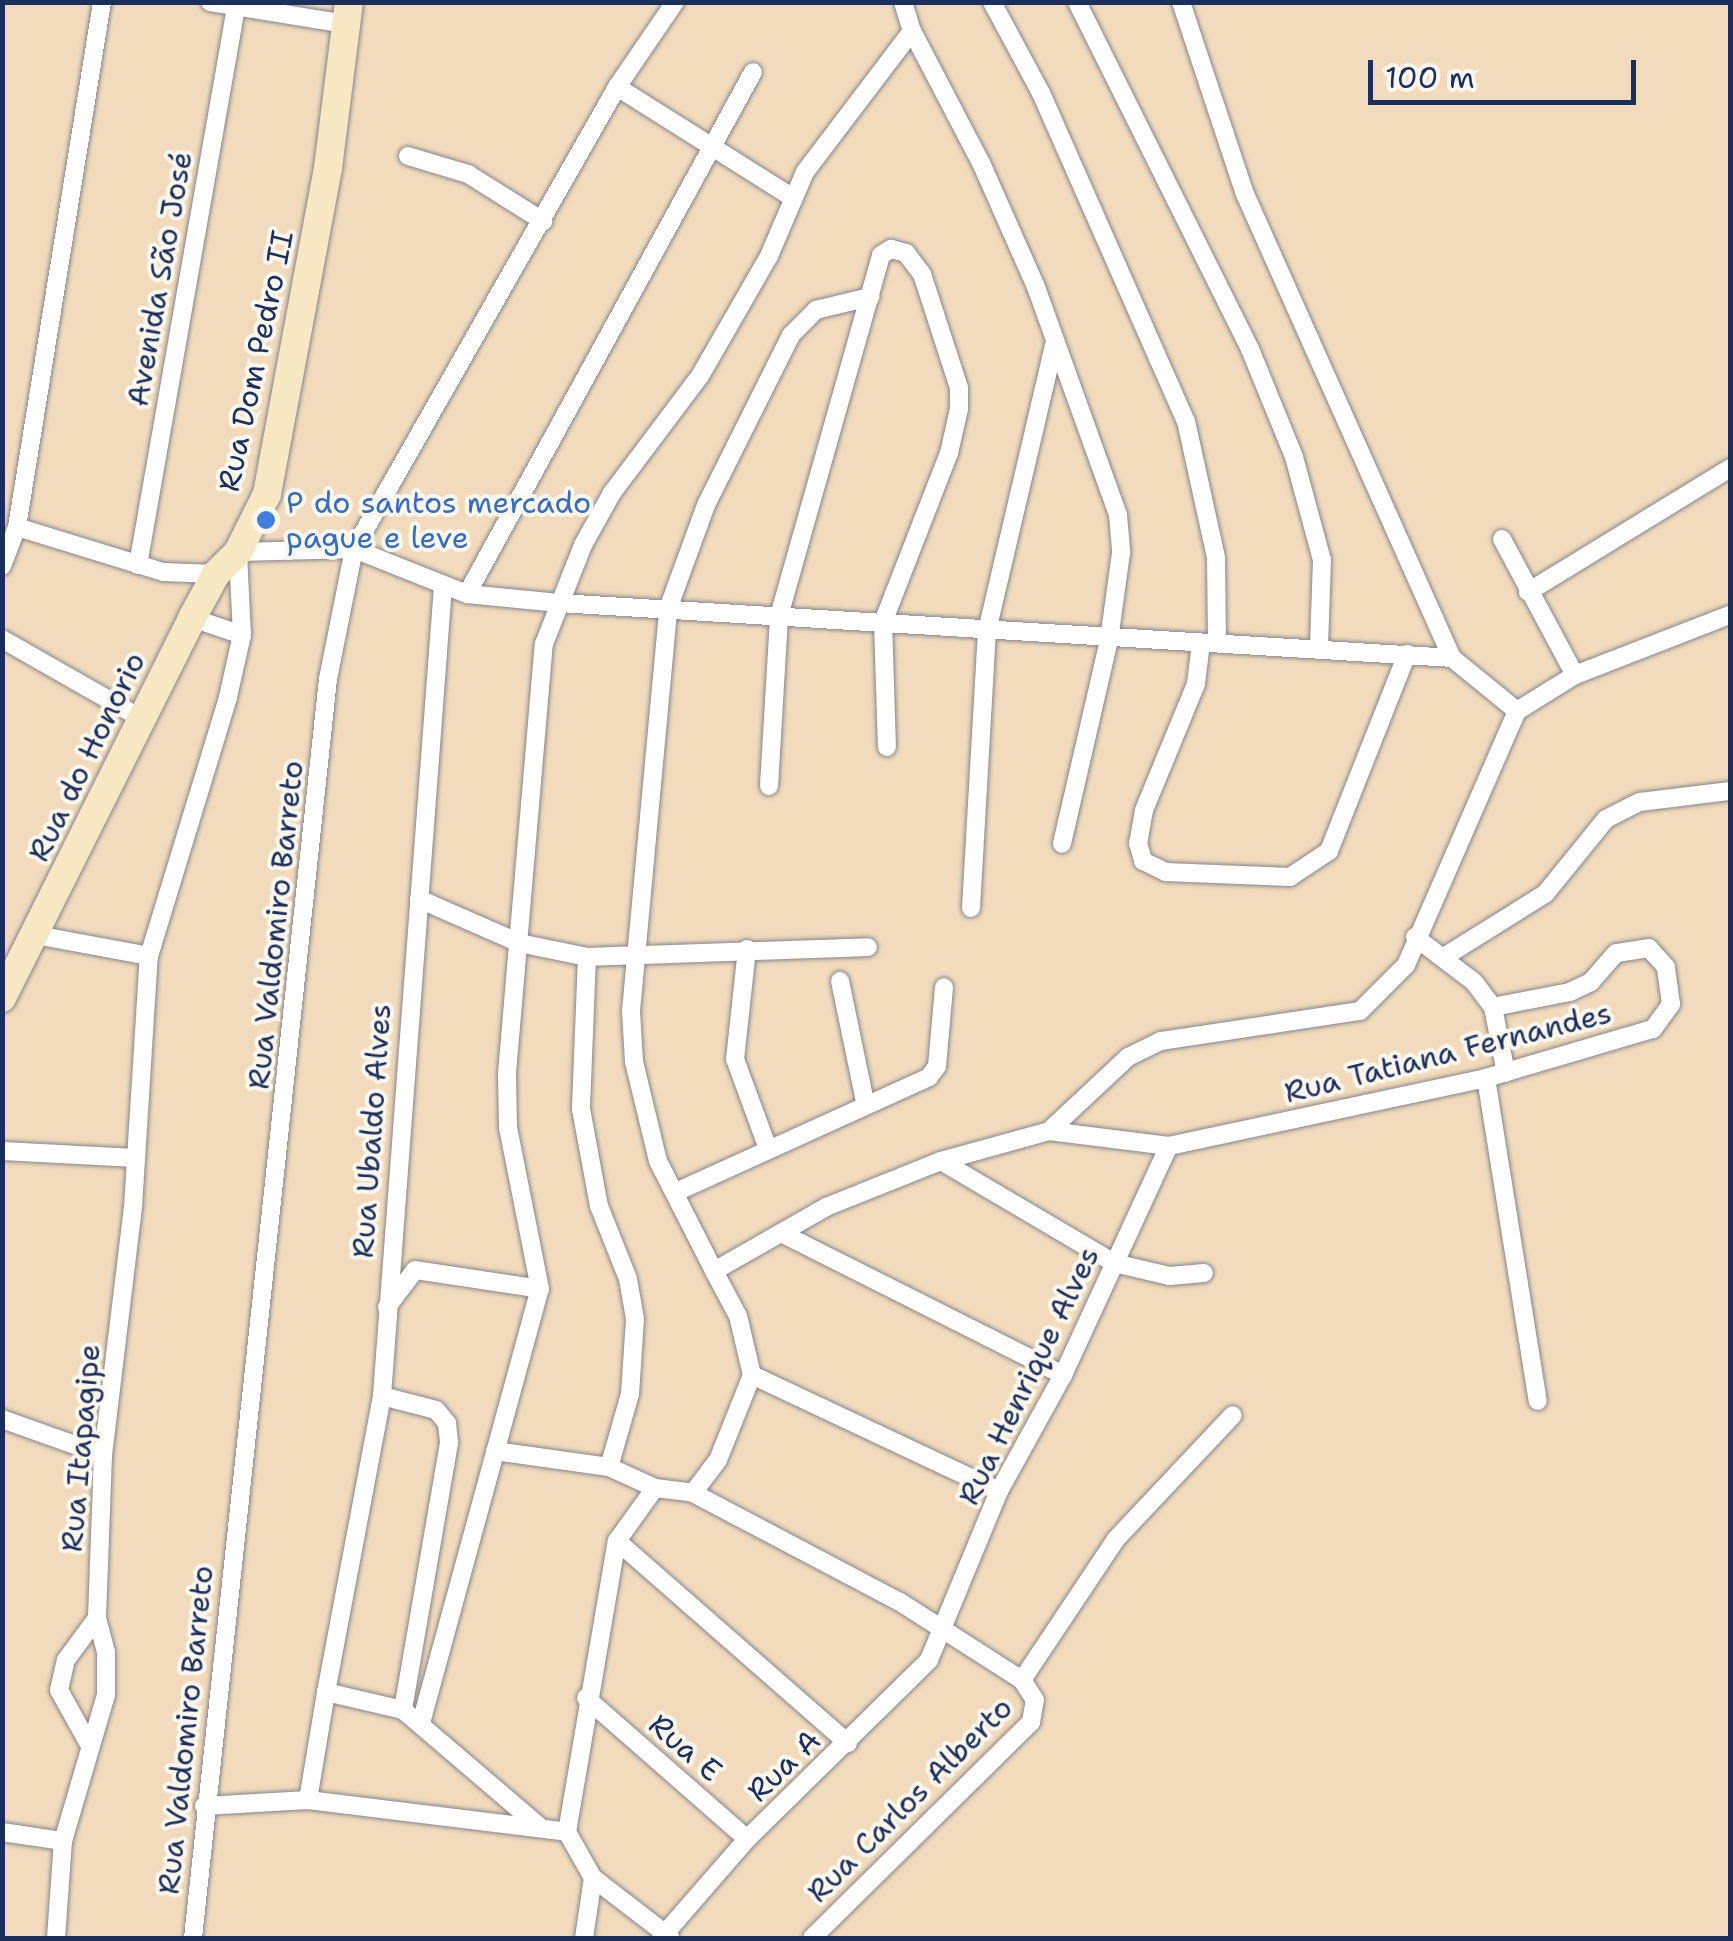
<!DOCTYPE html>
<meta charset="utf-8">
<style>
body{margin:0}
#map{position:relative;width:1733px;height:1941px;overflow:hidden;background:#f1dbbc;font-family:"Shantell Sans",sans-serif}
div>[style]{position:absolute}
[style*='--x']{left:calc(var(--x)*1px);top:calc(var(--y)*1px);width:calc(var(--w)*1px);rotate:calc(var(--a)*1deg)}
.roads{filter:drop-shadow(0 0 2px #86858d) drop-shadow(0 0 2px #86858d)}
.street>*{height:18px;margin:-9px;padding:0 9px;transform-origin:9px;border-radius:9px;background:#fff}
.secondary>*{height:28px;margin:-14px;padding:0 14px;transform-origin:14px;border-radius:14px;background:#f7e8c3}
.dots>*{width:28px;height:28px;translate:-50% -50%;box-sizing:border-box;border:5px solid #fbf7ec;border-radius:50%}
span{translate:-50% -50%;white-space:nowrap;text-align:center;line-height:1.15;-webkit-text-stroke:8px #fbf7ec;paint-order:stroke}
.street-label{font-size:30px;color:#1b2f5e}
.shop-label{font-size:30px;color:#366cbe}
.left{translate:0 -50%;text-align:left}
.frame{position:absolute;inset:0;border:5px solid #1b2f5e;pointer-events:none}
.scale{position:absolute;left:1368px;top:60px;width:268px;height:45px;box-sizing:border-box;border:5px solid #1b2f5e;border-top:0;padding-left:12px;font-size:30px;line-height:35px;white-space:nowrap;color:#1b2f5e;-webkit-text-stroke:8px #fbf7ec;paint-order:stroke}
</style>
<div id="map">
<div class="roads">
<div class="street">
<i style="--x:210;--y:2;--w:138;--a:9.2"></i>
<i style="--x:903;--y:2;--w:30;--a:73"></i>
<i style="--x:992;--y:2;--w:103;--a:61.7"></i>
<i style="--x:1041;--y:93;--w:359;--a:66.2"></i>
<i style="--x:1186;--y:421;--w:140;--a:77.6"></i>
<i style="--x:1216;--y:558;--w:85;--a:89.3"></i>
<i style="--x:1077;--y:2;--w:388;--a:63.5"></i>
<i style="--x:1250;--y:349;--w:117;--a:67.8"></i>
<i style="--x:1294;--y:457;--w:107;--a:74.8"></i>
<i style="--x:1322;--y:560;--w:87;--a:92"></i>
<i style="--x:1181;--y:2;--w:202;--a:71.6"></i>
<i style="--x:1245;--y:194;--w:508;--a:65.96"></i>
<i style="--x:617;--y:87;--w:207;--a:32.2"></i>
<i style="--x:408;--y:156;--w:63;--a:16.7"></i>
<i style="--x:468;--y:174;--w:89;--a:32.1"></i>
<i style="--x:17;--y:527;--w:153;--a:17.1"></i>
<i style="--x:163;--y:572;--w:53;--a:2.2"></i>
<i style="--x:1502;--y:539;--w:154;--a:61.8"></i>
<i style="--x:138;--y:565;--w:572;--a:-80.03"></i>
<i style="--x:2;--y:566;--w:42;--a:-69"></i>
<i style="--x:17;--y:527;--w:532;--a:-80.8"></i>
<i style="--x:443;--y:586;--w:812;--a:94.31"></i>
<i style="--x:382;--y:1396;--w:301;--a:100.7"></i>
<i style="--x:326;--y:1692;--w:79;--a:13.2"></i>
<i style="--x:403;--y:1710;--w:179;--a:40.5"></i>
<i style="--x:1528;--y:592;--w:237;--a:-31.5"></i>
<i style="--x:467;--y:594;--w:595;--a:-61.28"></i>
<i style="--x:192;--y:618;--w:53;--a:18.8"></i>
<i style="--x:2;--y:639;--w:161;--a:29.7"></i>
<i style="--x:1201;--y:643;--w:41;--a:97"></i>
<i style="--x:1196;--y:684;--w:136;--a:112.4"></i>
<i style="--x:1144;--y:810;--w:34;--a:100"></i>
<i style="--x:1138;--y:843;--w:19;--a:74"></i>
<i style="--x:1143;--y:861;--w:25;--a:26"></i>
<i style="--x:1166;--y:872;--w:124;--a:2.3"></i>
<i style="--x:1290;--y:877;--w:47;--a:-33.7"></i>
<i style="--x:1329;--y:851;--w:212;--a:-68.4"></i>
<i style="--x:769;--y:786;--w:170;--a:-86.6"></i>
<i style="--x:779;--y:616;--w:375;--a:-74.2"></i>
<i style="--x:881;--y:255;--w:12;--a:-31"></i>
<i style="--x:891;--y:249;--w:16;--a:15"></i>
<i style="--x:906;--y:253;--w:26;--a:53"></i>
<i style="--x:922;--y:274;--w:120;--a:72"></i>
<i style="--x:959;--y:388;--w:21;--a:90"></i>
<i style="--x:959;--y:409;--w:45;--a:102.8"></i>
<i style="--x:949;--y:453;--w:181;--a:111.3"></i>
<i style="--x:883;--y:622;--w:125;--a:88.2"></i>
<i style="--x:419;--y:899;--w:109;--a:23.7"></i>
<i style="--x:519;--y:943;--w:69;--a:11.6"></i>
<i style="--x:587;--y:957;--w:281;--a:-2"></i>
<i style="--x:971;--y:908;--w:277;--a:-86.7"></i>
<i style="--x:987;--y:631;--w:297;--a:-76.8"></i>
<i style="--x:36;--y:935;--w:115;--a:10.5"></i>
<i style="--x:1415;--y:937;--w:74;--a:37.3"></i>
<i style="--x:1474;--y:982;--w:31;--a:53"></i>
<i style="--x:1493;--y:1007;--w:67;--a:78.9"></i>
<i style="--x:747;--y:949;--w:111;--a:96.2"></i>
<i style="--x:735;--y:1059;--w:93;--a:69.8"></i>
<i style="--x:587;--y:957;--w:152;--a:92.3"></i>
<i style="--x:581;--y:1109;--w:99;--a:79.5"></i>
<i style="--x:599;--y:1206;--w:79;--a:68.3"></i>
<i style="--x:628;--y:1279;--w:41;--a:80.1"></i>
<i style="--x:635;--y:1319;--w:75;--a:93.8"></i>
<i style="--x:630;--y:1394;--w:76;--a:106"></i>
<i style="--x:1444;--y:957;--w:119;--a:-32"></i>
<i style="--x:1545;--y:894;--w:97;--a:-50.9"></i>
<i style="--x:1606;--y:819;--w:38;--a:-27"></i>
<i style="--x:1640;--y:802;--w:91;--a:-7"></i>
<i style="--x:840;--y:981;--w:124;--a:78.3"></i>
<i style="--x:1486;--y:1078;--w:327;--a:80.9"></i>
<i style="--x:1049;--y:1131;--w:108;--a:-43.1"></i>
<i style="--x:1128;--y:1057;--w:37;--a:-26"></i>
<i style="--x:1161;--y:1041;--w:201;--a:-8.6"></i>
<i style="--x:1360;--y:1011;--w:65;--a:-45"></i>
<i style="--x:1406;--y:965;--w:277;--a:-66.4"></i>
<i style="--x:1517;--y:711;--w:68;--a:-31.8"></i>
<i style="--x:1575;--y:675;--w:166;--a:-21.2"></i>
<i style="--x:2;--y:1151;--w:134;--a:3"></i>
<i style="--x:941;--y:1161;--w:201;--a:30.5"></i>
<i style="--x:1114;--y:1263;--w:57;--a:13.1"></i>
<i style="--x:1170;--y:1276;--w:34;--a:-5"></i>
<i style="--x:676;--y:1192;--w:278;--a:-24.4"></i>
<i style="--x:929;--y:1077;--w:14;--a:-54"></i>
<i style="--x:937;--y:1066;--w:79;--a:-84.9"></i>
<i style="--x:781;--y:1233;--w:316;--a:26.7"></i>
<i style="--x:714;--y:1271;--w:123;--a:-117"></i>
<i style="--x:658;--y:1161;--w:102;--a:-103.6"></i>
<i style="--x:634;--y:1062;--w:51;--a:-93.4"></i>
<i style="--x:631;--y:1011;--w:404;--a:-84.7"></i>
<i style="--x:668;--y:609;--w:111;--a:-69.9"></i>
<i style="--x:706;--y:505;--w:190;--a:-63.4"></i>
<i style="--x:791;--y:335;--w:35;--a:-45"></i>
<i style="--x:816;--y:310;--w:56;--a:-13.5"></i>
<i style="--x:387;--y:1307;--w:46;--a:-52.9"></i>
<i style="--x:415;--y:1270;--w:126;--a:8.6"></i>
<i style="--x:752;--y:1375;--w:273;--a:25.2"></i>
<i style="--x:382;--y:1396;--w:56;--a:14.5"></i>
<i style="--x:436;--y:1410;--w:17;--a:50"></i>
<i style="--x:447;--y:1423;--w:20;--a:84"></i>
<i style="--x:449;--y:1443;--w:271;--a:99.8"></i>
<i style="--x:2;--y:1419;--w:107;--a:19.6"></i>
<i style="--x:495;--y:1451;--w:115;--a:8"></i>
<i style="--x:609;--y:1467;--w:51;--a:24.5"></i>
<i style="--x:655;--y:1488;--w:38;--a:7"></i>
<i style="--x:693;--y:1493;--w:234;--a:27.8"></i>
<i style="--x:900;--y:1602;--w:145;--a:32.6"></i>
<i style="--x:693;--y:1493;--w:41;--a:-52.9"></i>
<i style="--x:718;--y:1460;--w:92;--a:-68.2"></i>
<i style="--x:752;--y:1375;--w:61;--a:-103.3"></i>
<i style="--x:738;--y:1316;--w:51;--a:-118.1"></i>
<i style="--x:714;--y:1271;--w:129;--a:-29.7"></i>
<i style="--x:826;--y:1207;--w:124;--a:-21.8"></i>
<i style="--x:941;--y:1161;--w:112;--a:-15.5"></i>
<i style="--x:1049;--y:1131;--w:121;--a:7.1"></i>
<i style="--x:1169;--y:1146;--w:324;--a:-12.1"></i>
<i style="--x:1486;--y:1078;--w:174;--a:-16.4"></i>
<i style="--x:1653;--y:1029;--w:31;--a:-54"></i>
<i style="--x:1671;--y:1004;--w:37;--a:-98"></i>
<i style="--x:1666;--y:967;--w:25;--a:-132"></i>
<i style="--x:1649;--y:948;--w:33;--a:171"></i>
<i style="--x:1616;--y:953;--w:38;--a:131"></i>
<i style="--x:1591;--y:982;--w:23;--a:155"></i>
<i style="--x:1570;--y:992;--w:78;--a:169"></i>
<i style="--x:617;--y:1541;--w:307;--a:41.2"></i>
<i style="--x:586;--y:1698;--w:214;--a:41.2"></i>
<i style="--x:421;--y:1723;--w:450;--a:-74.7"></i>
<i style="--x:540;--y:1289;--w:165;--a:-101.2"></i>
<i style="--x:508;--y:1127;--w:54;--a:-91.1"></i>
<i style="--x:507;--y:1073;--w:431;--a:-85.1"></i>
<i style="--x:544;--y:644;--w:106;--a:-68.5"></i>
<i style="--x:583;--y:545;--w:60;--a:-60.9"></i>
<i style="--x:612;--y:493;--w:146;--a:-53.1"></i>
<i style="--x:700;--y:376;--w:138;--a:-60.1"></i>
<i style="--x:769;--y:256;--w:91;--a:-66.8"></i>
<i style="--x:805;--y:172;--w:177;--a:-52.8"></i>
<i style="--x:912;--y:31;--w:151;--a:62.4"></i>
<i style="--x:982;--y:165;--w:133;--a:66.1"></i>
<i style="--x:1036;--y:287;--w:242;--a:70.2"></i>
<i style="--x:1118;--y:515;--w:38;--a:85"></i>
<i style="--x:1121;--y:553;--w:88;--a:97.9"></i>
<i style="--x:1109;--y:640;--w:209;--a:103"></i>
<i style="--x:90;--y:1746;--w:64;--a:-119"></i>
<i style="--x:59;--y:1690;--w:31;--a:-77"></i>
<i style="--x:66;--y:1660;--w:52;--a:-53.6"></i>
<i style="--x:308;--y:1800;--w:109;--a:-80.5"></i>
<i style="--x:204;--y:1806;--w:104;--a:-3.3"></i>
<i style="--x:308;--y:1800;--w:261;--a:7"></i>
<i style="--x:2;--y:1832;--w:62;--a:8.4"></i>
<i style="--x:567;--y:1832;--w:295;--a:-80.3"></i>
<i style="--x:617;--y:1541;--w:65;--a:-54.4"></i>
<i style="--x:567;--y:1832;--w:53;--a:60.5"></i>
<i style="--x:593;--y:1878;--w:97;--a:37.5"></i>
<i style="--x:56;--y:1938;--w:97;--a:-85.9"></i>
<i style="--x:63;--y:1841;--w:152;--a:-73.6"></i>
<i style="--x:106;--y:1695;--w:43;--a:-90"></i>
<i style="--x:106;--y:1652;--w:35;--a:-105"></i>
<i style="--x:97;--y:1618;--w:163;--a:-87.9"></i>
<i style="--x:103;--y:1455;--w:250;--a:-83.1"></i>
<i style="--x:133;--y:1207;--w:252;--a:-86.4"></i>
<i style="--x:149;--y:956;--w:271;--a:-73"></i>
<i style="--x:228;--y:697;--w:64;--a:-77.3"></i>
<i style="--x:242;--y:635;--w:83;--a:-92.8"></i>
<i style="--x:238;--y:552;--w:116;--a:-1.5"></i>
<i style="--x:354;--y:549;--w:122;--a:21.7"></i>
<i style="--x:467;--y:594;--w:92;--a:5.6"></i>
<i style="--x:559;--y:603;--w:895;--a:3.52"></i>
<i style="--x:1452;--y:658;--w:84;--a:39.2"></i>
<i style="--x:193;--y:1938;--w:1266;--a:-83.88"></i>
<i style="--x:328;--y:679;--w:133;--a:-78.7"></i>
<i style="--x:354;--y:549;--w:532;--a:-60.35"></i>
<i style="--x:617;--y:87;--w:103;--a:-55.7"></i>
<i style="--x:584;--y:1938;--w:61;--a:-81.5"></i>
<i style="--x:661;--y:1938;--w:131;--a:-49"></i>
<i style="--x:747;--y:1839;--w:255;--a:-44.5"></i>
<i style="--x:929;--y:1660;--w:183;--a:-67.5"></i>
<i style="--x:999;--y:1491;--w:132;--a:-61.1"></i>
<i style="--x:1063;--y:1375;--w:252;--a:-65.2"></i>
<i style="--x:812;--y:1938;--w:308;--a:-44.6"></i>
<i style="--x:1031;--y:1722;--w:22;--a:-80"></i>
<i style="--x:1035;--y:1700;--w:24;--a:-123"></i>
<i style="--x:1022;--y:1680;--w:169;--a:-56.3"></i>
<i style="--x:1116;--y:1539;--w:170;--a:-46.7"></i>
</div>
<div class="secondary">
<i style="--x:2;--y:998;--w:425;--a:-63.4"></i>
<i style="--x:192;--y:618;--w:50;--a:-61.4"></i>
<i style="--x:216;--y:574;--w:31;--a:-45"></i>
<i style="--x:238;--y:552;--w:65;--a:-63.4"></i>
<i style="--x:267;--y:494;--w:332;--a:-79.4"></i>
<i style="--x:328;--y:168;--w:167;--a:-82.8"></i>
</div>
</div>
<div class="dots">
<i style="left:266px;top:520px;background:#3f7fe0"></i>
</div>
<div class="street-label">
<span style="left:160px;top:279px;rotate:-80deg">Avenida São José</span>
<span style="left:256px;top:361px;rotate:-78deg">Rua Dom Pedro II</span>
<span style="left:87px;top:757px;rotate:-64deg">Rua do Honorio</span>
<span style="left:276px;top:925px;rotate:-84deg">Rua Valdomiro Barreto</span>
<span style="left:1448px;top:1053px;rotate:-14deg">Rua Tatiana Fernandes</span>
<span style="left:372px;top:1131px;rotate:-86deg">Rua Ubaldo Alves</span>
<span style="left:1029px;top:1376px;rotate:-64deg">Rua Henrique Alves</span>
<span style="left:81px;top:1448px;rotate:-85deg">Rua Itapagipe</span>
<span style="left:186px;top:1730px;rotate:-84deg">Rua Valdomiro Barreto</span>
<span style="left:685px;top:1748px;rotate:41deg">Rua E</span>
<span style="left:784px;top:1766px;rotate:-44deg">Rua A</span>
<span style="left:910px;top:1800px;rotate:-45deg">Rua Carlos Alberto</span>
</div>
<div class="shop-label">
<span class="left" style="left:286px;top:520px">P do santos mercado<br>pague e leve</span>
</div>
<div class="frame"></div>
<div class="scale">100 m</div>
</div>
